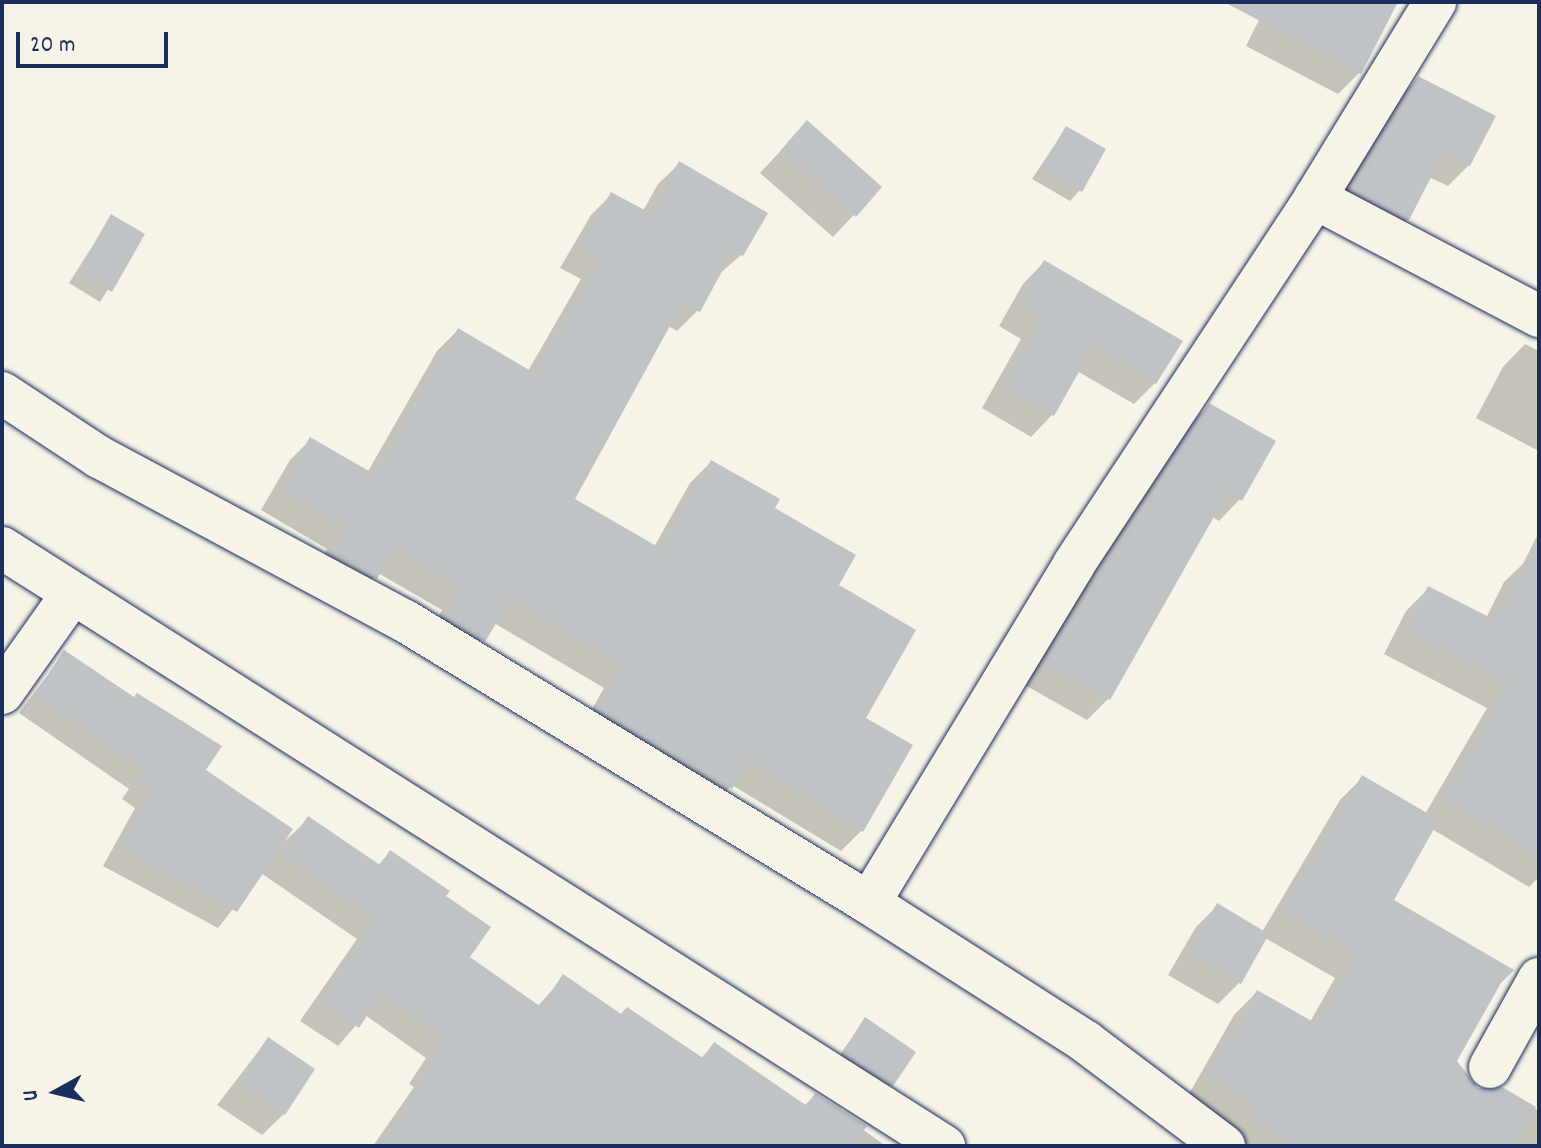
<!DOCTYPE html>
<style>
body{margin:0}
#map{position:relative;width:1541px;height:1148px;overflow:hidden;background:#f7f3e8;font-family:Dekko,sans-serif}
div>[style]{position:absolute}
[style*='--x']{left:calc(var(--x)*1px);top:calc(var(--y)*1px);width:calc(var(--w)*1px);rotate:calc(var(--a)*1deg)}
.shadow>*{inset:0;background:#0003}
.building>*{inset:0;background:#c0c3c5}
.roads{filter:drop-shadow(0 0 2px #1b2f5e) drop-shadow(0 0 2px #1b2f5e)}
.minor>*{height:42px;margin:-21px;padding:0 21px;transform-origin:21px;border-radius:21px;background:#f7f3e8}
span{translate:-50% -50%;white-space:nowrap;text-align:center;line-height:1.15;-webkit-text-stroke:6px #f7f3e8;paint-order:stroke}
.frame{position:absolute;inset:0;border:4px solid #1b2f5e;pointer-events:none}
.north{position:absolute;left:16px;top:1052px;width:80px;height:80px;-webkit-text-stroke:6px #f7f3e8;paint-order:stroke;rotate:262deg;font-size:22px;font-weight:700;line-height:32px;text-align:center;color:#1b2f5e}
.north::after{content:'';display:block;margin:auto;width:28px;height:36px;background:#1b2f5e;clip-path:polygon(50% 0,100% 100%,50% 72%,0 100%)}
.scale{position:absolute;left:16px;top:32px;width:152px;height:36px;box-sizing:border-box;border:4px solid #1b2f5e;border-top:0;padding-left:10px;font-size:24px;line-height:28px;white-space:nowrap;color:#1b2f5e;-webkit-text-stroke:6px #f7f3e8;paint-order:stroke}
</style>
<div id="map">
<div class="shadow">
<i style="clip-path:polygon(1268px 2px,1396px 2px,1359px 73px,1338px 94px,1246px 46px)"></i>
<i style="clip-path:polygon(1418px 78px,1469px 165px,1448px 186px,1429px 177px,1408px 219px,1386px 241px,1330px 211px,1397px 100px)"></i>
<i style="clip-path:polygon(807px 123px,880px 187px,833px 237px,760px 173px)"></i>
<i style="clip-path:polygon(1066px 128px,1080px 190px,1070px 201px,1032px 179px)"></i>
<i style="clip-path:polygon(680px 163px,765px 214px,741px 255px,718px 275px,698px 310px,677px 331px,668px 326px,572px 500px,654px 547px,690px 483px,711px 462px,772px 509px,836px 586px,863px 719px,862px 830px,841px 851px,732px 785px,709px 809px,579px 732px,604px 688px,494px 623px,463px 662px,426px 639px,442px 610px,378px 573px,354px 599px,312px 576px,327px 549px,261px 510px,290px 460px,311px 439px,367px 473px,437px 351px,458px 330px,528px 371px,581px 279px,560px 268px,591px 215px,612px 194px,643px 211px,658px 184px)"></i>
<i style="clip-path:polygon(111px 217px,142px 235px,100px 302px,69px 283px)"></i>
<i style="clip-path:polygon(1044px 262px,1155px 383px,1134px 404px,1077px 371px,1052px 415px,1031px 437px,982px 408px,1021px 339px,999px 326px,1023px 284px)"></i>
<i style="clip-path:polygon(1539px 325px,1539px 451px,1476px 418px,1503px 367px,1525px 344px,1539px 351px)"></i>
<i style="clip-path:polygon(1209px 405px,1240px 499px,1219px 521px,1211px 516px,1108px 699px,1087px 720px,1023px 684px,1188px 426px)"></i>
<i style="clip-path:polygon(1527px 560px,1539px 567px,1539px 877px,1529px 887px,1432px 829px,1391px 901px,1499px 982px,1455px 1061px,1477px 1090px,1502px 1089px,1539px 1111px,1539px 1146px,1233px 1146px,1185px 1101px,1234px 1015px,1257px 992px,1310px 1022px,1335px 978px,1265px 938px,1239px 983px,1218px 1004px,1168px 975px,1196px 927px,1217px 906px,1262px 932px,1340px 800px,1363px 777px,1425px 814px,1487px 708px,1384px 654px,1406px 611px,1429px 588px,1486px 618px,1504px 582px)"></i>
<i style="clip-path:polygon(65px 652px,133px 699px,178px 724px,181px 720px,219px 746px,203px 770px,283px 843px,308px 819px,377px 866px,391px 852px,443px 897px,467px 958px,537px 1007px,564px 977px,620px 1016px,700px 1059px,714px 1045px,804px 1106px,815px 1095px,883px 1144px,373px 1146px,414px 1087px,409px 1084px,426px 1058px,365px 1015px,338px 1046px,300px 1021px,357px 939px,261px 873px,218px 928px,103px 866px,135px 808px,122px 799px,129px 789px,19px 713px)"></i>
<i style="clip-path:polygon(865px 1020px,892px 1084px,881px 1095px,833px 1064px)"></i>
<i style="clip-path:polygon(268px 1039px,284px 1114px,262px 1135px,217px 1105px)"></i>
</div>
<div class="building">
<i style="clip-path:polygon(1224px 2px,1398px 2px,1361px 74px)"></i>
<i style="clip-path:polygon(1418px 76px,1496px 116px,1470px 166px,1444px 152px,1409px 220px,1350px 189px)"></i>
<i style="clip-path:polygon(807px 120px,882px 187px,856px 217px,780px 151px)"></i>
<i style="clip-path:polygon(1066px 126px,1106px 149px,1082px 192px,1041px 168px)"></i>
<i style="clip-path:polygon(679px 161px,768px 213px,743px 256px,733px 251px,700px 312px,683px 302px,575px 499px,660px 548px,711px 460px,780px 499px,775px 508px,856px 555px,839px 585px,916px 630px,866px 718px,913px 745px,863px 832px,748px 761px,732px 789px,657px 746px,598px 710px,624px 666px,510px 600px,485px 642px,446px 618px,462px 589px,394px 549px,377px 579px,331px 554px,346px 528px,280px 489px,310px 437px,374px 474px,458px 328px,534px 373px,600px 257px,580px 246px,611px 192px,650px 213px)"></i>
<i style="clip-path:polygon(111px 214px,145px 234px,112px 292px,78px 272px)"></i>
<i style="clip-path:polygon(1044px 260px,1183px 341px,1156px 384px,1093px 347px,1054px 416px,1002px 386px,1041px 317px,1019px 304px)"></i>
<i style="clip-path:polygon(1209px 403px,1276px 441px,1242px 501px,1228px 492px,1110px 700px,1043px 662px)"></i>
<i style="clip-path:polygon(1539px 532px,1539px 857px,1442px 799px,1508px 685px,1405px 631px,1428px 586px,1495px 620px)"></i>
<i style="clip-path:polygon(64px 650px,134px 697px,137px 693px,222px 746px,206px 770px,293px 829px,237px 912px,119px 848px,151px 790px,138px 781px,145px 771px,35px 695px)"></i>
<i style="clip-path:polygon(1362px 775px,1439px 820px,1394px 900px,1514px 970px,1501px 983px,1457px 1061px,1478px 1088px,1502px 1087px,1536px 1107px,1513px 1146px,1296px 1146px,1246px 1118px,1254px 1104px,1206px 1077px,1257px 990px,1317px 1024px,1357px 954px,1281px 911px)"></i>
<i style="clip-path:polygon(308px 816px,380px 865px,390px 850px,450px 891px,446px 896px,491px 927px,470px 957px,541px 1007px,563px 974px,621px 1014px,627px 1007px,703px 1058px,714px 1042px,807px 1106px,815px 1093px,867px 1126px,857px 1140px,865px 1146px,378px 1146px,431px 1067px,426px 1064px,444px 1038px,381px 994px,359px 1028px,318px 1001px,374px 919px,282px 855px)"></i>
<i style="clip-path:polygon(1217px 903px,1269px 934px,1241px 984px,1188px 953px)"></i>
<i style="clip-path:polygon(865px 1017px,916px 1052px,893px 1086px,842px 1053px)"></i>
<i style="clip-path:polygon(268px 1037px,315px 1069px,285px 1115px,237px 1083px)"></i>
</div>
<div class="roads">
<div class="minor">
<i style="--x:1315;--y:198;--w:253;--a:27.8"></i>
<i style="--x:2;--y:393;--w:116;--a:33.4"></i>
<i style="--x:99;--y:457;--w:347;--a:28.2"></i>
<i style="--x:405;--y:621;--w:543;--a:31.29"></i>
<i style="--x:869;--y:903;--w:258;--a:32.6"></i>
<i style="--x:1086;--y:1042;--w:173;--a:37"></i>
<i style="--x:2;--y:548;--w:1116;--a:32.41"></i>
<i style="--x:2;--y:693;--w:121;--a:-54.7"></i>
<i style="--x:869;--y:903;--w:396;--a:-58.8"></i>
<i style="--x:1074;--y:564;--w:438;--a:-56.6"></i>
<i style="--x:1315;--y:198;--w:230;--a:-58.5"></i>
<i style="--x:1490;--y:1067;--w:101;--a:-60.9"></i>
</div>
</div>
<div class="frame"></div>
<div class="north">U</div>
<div class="scale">20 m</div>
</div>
